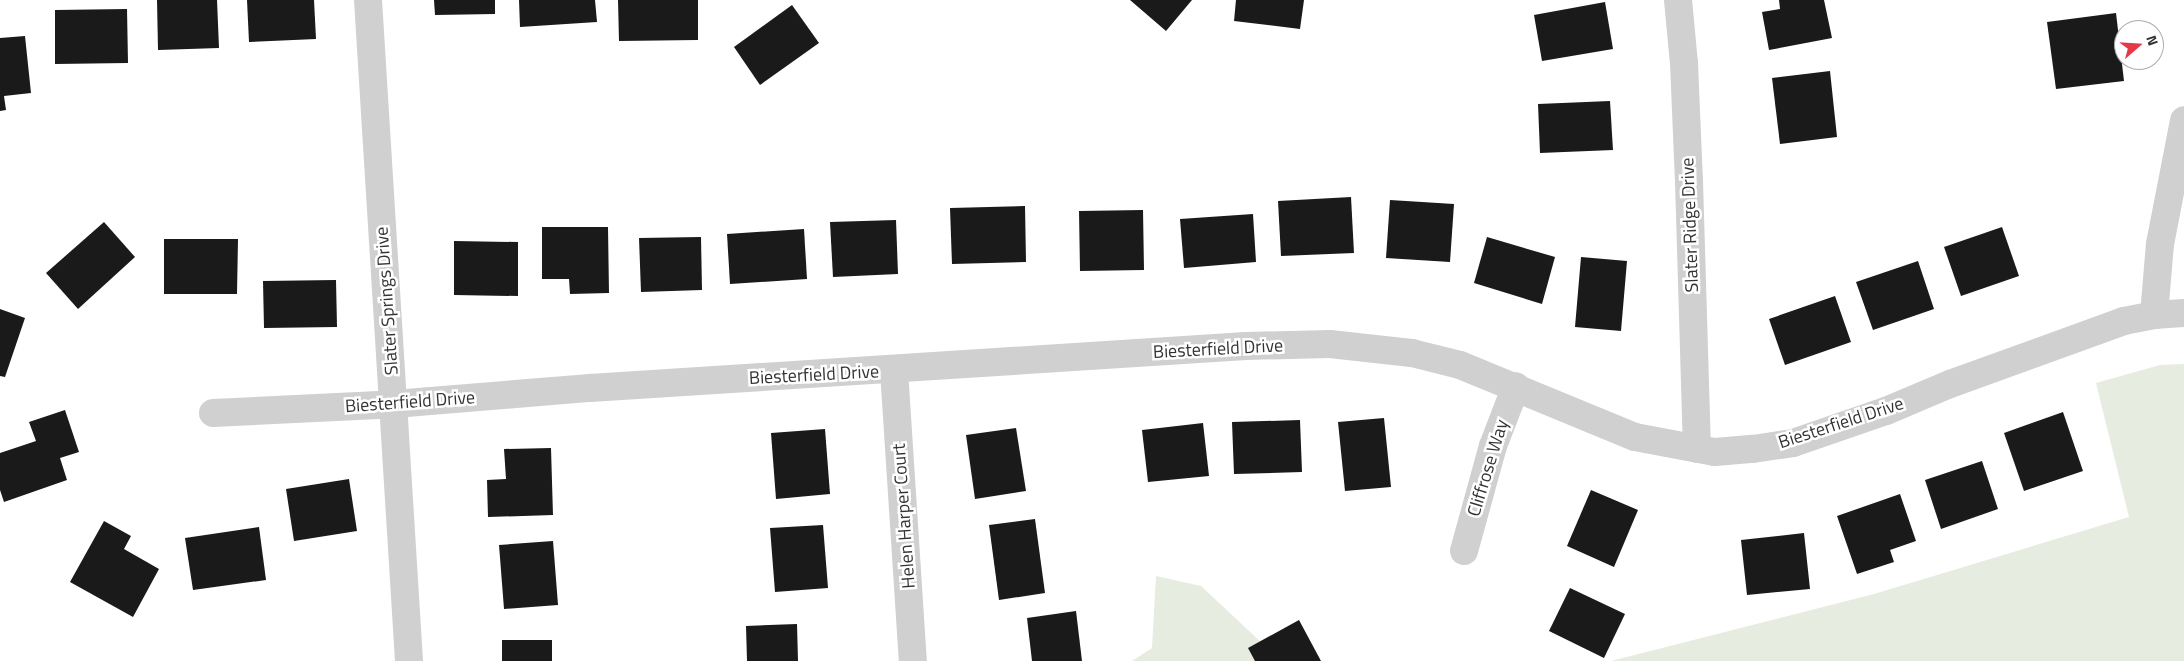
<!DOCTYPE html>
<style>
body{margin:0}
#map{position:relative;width:2184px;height:661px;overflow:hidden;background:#fff;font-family:"Titillium Web",sans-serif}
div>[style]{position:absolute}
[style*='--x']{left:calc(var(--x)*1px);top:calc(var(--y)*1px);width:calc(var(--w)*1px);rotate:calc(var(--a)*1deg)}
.green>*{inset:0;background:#e6ecdf}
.building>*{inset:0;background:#1a1a1a}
.minor>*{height:28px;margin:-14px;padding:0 14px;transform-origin:14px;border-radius:14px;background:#d0d0d0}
span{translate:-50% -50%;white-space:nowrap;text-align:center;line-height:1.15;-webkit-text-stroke:5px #fff;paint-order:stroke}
.street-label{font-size:18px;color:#333}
.north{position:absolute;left:2114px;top:20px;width:50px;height:50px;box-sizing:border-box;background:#fff;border:1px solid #adadad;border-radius:50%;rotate:71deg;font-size:14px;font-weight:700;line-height:20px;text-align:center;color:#333}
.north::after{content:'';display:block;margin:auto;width:18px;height:22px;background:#e63946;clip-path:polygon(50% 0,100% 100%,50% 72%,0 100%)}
</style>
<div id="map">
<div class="green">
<i style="clip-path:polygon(2184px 364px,2184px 661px,1611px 661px,1874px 594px,2129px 517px,2096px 383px,2160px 365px)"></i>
<i style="clip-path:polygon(1156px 576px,1201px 586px,1281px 661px,1132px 661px,1152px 648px)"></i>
</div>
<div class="building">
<i style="clip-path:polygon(157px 0,217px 0,219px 48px,158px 50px)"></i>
<i style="clip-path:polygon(247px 0,314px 0,316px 39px,249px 42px)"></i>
<i style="clip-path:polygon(434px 0,495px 0,495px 14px,435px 15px)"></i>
<i style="clip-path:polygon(519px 0,595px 0,597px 22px,520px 27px)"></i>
<i style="clip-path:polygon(618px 0,698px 0,698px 40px,619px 41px)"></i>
<i style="clip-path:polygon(1130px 0,1192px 0,1166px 31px)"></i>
<i style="clip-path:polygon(1236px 0,1304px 0,1300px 29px,1234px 21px)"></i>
<i style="clip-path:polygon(1779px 0,1824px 0,1832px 38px,1769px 50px,1762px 12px,1780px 9px)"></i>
<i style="clip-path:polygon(1605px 2px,1613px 49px,1542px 61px,1534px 15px)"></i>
<i style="clip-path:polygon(792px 5px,819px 43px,760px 85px,734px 47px)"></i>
<i style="clip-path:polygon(127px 9px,128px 63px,55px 64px,55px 10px)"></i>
<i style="clip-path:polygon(2116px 13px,2124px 81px,2056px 89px,2047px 22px)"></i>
<i style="clip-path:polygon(25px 36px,31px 93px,4px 96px,6px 110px,0 111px,0 38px)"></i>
<i style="clip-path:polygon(1830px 71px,1837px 137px,1780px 144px,1772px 78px)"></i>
<i style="clip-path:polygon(1610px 101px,1613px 150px,1540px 153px,1538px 104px)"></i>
<i style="clip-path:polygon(1351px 197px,1354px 253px,1281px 256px,1278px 201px)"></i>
<i style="clip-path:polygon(1390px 200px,1454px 204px,1450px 262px,1386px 258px)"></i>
<i style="clip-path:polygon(1025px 206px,1026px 262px,952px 264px,950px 208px)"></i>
<i style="clip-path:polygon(1143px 210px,1144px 270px,1080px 271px,1079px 211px)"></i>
<i style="clip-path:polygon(1253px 214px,1256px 262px,1184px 268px,1180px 219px)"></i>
<i style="clip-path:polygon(896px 220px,898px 274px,833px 277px,830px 222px)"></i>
<i style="clip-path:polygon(104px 222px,135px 257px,78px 309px,46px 273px)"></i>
<i style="clip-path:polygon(542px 227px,608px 227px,609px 293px,570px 294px,569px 279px,542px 279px)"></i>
<i style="clip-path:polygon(2002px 227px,2019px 276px,1961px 296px,1944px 247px)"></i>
<i style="clip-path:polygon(804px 229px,807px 279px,730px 284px,727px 234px)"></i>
<i style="clip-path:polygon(701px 237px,702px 290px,641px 292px,639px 238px)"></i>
<i style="clip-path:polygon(1487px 237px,1555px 257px,1542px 304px,1474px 283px)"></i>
<i style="clip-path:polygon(164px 239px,238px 239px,237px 294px,164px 294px)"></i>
<i style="clip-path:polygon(454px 241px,518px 242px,518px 296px,454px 295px)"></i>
<i style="clip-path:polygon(1581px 257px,1627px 261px,1621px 331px,1575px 327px)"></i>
<i style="clip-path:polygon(1918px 261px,1934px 309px,1873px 330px,1856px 282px)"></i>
<i style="clip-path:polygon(336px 280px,337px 327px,264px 328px,263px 281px)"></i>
<i style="clip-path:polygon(1835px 296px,1851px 342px,1785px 365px,1769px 319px)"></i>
<i style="clip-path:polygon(0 309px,25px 318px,5px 377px,0 376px)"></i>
<i style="clip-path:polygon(65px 410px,79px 452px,60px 458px,67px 480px,4px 502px,0 490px,0 453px,36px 441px,29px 422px)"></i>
<i style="clip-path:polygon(2063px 412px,2083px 471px,2024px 491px,2004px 433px)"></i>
<i style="clip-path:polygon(1384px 418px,1391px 487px,1345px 491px,1338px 422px)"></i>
<i style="clip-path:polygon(1300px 420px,1302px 472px,1234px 474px,1232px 422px)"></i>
<i style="clip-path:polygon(1203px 423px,1209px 476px,1148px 482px,1142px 430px)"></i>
<i style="clip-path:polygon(1016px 428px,1026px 491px,975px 499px,966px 435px)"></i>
<i style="clip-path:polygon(825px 429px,830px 494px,776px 499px,771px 433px)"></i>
<i style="clip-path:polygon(551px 448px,553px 515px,488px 517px,487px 480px,506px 479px,504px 449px)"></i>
<i style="clip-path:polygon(1982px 461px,1998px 509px,1941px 529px,1925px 480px)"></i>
<i style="clip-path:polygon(349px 479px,357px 531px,294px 541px,286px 489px)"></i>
<i style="clip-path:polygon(1591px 490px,1638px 510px,1614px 567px,1567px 546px)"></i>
<i style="clip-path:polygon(1900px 494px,1916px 541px,1890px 550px,1894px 562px,1857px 574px,1837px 516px)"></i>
<i style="clip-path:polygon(1035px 519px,1045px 593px,999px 600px,989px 525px)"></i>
<i style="clip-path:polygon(104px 521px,131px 536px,124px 549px,159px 569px,133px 617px,70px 582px)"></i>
<i style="clip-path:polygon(823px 525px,828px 588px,775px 592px,770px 528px)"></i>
<i style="clip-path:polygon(259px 527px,266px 580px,193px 590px,185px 538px)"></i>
<i style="clip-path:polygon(1804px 533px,1810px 589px,1747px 595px,1741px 540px)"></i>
<i style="clip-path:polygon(553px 541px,558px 605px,504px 609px,499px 545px)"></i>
<i style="clip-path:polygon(1570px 588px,1625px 614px,1604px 658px,1549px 631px)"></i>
<i style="clip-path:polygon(1076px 611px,1082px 661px,1032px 661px,1027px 618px)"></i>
<i style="clip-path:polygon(1299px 620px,1321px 661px,1255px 661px,1248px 648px)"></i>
<i style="clip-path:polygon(797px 624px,798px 661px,747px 661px,746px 626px)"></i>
<i style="clip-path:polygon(502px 640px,552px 640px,552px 661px,502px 661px)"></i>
</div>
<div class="minor">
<i style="--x:368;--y:0;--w:662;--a:86.45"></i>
<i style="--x:1678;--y:0;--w:63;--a:84.6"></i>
<i style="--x:1684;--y:63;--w:118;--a:87.6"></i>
<i style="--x:1689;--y:181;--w:268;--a:88.3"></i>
<i style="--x:2154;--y:315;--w:71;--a:-85.2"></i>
<i style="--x:2160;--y:244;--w:126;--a:-79"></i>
<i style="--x:894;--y:370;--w:292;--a:86.3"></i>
<i style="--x:213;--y:413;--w:181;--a:-2.8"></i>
<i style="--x:394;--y:404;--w:197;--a:-4.7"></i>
<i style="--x:590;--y:388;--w:657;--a:-3.66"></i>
<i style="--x:1246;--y:346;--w:84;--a:-1.4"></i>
<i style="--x:1330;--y:344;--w:82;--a:6.3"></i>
<i style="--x:1412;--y:353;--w:49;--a:14"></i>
<i style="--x:1460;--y:365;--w:189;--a:22.4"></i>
<i style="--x:1635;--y:437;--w:81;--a:10.6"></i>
<i style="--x:1715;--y:452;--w:38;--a:-5"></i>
<i style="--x:1753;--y:449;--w:40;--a:-8.5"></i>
<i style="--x:1793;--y:443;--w:98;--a:-19"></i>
<i style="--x:1886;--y:411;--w:69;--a:-22.9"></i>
<i style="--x:1950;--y:384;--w:185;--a:-19.9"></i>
<i style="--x:2124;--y:321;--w:31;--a:-11"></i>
<i style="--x:2154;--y:315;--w:30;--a:-4"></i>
<i style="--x:1464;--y:551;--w:109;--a:-74.6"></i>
<i style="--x:1493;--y:446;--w:64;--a:-69"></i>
</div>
<div class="street-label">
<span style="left:1690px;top:225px;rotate:-92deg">Slater Ridge Drive</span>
<span style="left:387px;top:301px;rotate:-94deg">Slater Springs Drive</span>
<span style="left:1218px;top:349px;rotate:-3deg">Biesterfield Drive</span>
<span style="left:814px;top:375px;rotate:-3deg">Biesterfield Drive</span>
<span style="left:410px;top:402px;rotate:-4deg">Biesterfield Drive</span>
<span style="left:1841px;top:423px;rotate:-18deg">Biesterfield Drive</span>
<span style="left:1488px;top:468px;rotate:-73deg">Cliffrose Way</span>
<span style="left:904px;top:516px;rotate:-94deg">Helen Harper Court</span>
</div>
<div class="north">N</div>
</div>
